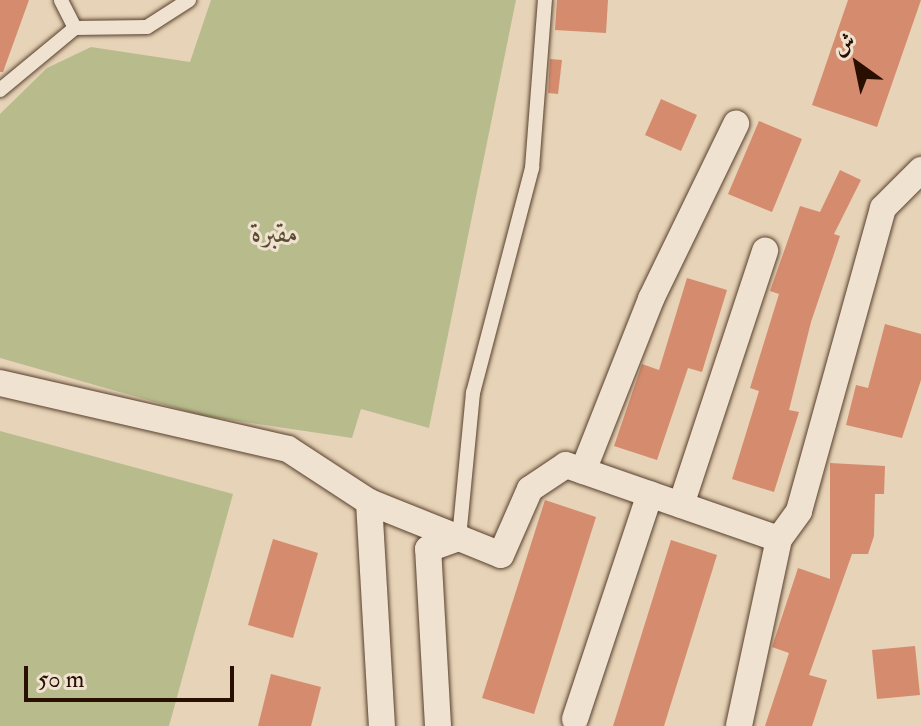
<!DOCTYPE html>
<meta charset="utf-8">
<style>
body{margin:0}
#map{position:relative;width:921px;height:726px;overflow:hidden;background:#e7d3b7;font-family:"IM FELL Double Pica",Amiri,serif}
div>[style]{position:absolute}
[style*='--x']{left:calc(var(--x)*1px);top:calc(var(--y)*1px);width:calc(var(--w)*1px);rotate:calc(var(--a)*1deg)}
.green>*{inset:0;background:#b8bc8d}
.building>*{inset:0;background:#d58b6e}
.roads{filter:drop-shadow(0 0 2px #58402e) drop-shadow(0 0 2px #58402e)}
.service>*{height:14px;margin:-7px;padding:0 7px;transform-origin:7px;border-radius:7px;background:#efe2d0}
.minor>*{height:26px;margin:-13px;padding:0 13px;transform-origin:13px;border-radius:13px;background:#efe2d0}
span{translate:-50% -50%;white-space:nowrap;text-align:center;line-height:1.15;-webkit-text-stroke:6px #efe2d0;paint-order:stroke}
.park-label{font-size:28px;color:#5b4c31;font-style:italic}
.north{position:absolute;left:817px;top:24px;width:80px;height:80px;-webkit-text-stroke:6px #efe2d0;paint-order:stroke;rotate:327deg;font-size:22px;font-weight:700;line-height:32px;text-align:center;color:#290f00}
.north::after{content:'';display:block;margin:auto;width:28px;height:36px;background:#290f00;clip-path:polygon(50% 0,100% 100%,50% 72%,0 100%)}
.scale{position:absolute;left:24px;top:666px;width:210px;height:36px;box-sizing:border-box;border:4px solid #290f00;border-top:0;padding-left:10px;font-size:24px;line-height:28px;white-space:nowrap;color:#290f00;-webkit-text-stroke:6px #efe2d0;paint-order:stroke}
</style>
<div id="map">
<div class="green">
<i style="clip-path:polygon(211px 0,516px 0,429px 428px,361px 409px,352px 438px,204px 416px,0 358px,0 114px,47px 68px,91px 47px,190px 62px)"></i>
<i style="clip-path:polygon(0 431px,233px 494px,169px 726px,0 726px)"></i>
</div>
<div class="building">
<i style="clip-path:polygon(0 0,29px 0,3px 72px,0 72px)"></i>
<i style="clip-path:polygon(557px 0,608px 0,606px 33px,555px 30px)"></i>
<i style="clip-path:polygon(848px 0,921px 0,877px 127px,812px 105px)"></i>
<i style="clip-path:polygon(550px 59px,562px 60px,558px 94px,548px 93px)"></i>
<i style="clip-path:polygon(661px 99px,697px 115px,681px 151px,645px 135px)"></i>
<i style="clip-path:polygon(759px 121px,802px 139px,772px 212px,728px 194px)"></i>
<i style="clip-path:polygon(840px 170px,861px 180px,834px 234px,840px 236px,811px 322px,789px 410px,799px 412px,774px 492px,732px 479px,759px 391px,750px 388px,779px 294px,770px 291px,800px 206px,820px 212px)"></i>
<i style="clip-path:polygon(687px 278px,727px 290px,702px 372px,688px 368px,657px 460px,614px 446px,642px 364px,659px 370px)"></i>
<i style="clip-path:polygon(885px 324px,921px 334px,921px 380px,902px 438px,846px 425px,856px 385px,868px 388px)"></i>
<i style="clip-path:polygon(830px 463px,885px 466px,884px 494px,875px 494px,874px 536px,868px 554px,852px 554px,809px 675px,827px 680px,812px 726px,765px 726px,789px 653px,772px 647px,798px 568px,830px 579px)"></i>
<i style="clip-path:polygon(545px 500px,596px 517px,534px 714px,482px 698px)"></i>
<i style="clip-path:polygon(273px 539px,318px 553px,293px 638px,248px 625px)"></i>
<i style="clip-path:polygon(671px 540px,717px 555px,664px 726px,613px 726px)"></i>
<i style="clip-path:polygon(915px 646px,920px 695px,877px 699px,872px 650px)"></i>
<i style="clip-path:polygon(271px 674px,321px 687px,311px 726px,258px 726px)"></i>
</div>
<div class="roads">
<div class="service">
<i style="--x:75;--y:28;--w:72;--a:-0.8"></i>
<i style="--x:147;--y:27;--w:50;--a:-32.7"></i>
<i style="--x:0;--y:90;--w:97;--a:-39.6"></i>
<i style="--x:75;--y:28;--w:31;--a:-117"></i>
<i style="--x:459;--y:538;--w:146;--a:-84.5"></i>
<i style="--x:473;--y:393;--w:233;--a:-75.3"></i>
<i style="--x:532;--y:168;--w:169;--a:-85.6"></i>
</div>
<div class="minor">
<i style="--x:0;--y:383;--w:295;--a:12.9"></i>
<i style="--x:288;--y:449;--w:97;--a:33.2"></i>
<i style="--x:369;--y:502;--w:224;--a:86.7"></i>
<i style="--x:583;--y:471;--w:185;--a:-68.4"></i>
<i style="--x:651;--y:299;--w:195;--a:-64.1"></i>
<i style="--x:369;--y:502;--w:97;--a:21.8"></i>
<i style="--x:681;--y:505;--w:268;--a:-71.7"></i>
<i style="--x:779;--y:539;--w:34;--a:-54"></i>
<i style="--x:799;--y:511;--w:314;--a:-74.5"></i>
<i style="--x:883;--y:208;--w:54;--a:-45"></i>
<i style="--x:575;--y:719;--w:237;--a:-71.6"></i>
<i style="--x:438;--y:726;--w:177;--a:-93.2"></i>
<i style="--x:428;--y:549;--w:33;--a:-20"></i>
<i style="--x:459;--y:538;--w:45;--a:22"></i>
<i style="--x:501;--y:555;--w:72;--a:-66.3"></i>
<i style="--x:530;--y:489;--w:43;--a:-33.7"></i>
<i style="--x:566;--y:465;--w:225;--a:19.2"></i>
<i style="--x:779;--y:539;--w:191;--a:102.1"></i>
</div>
</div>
<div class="park-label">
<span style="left:275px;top:234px">مقبرة</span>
</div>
<div class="north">ش</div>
<div class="scale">50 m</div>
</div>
